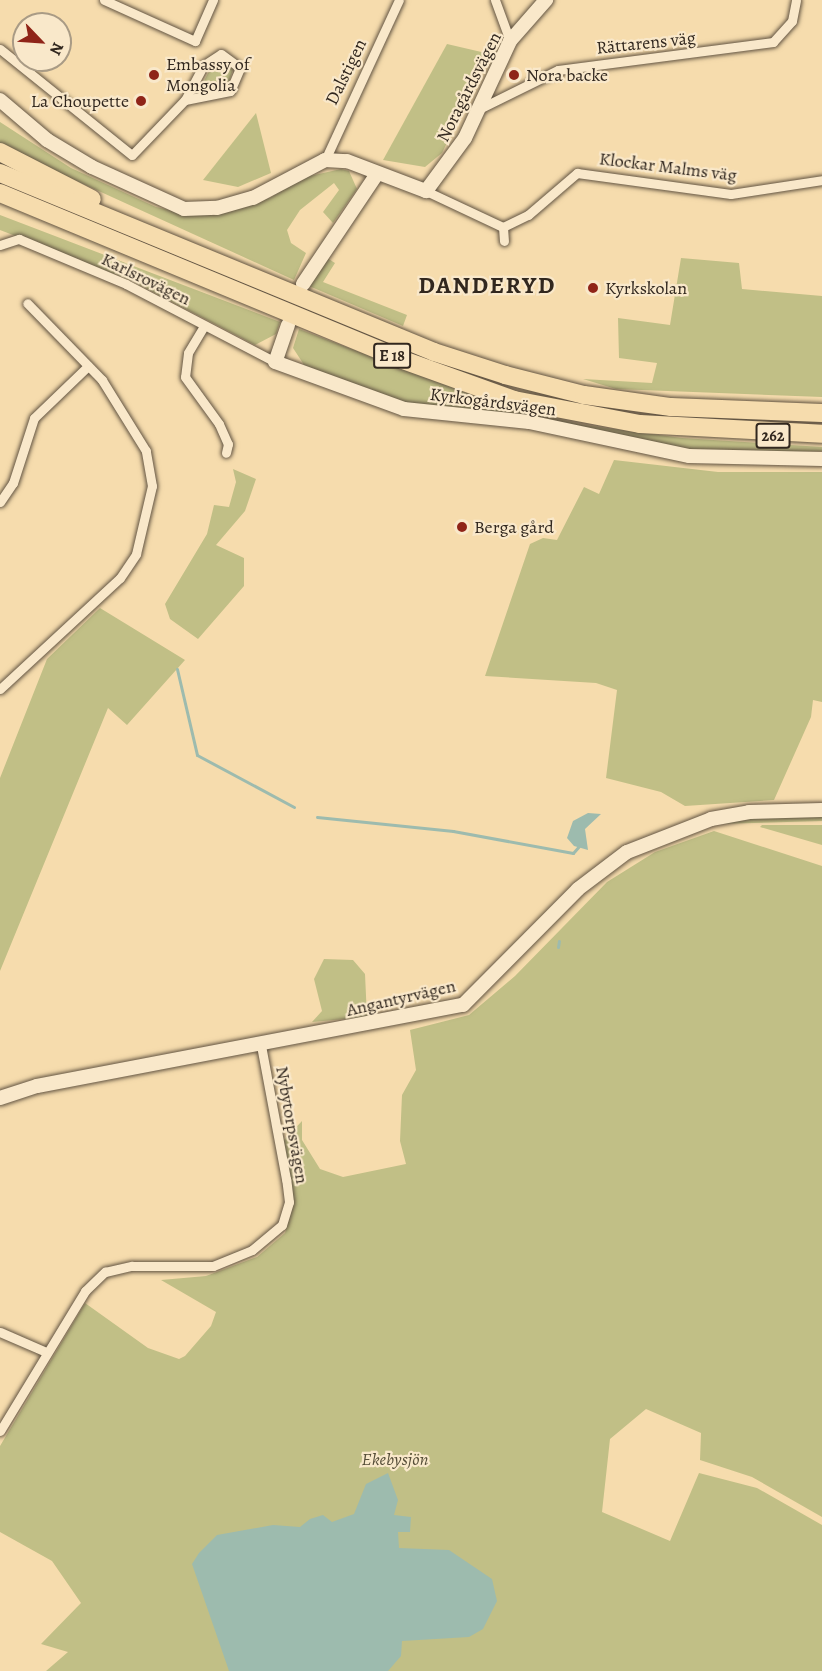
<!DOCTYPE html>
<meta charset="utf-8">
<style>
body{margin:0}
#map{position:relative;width:822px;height:1671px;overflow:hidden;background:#f6dcad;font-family:Alegreya,serif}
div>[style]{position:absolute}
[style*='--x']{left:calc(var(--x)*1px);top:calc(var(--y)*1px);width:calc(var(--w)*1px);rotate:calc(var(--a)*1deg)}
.green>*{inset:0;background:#c1bf86}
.water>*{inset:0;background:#9dbbae}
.stream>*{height:3px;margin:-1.5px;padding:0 1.5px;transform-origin:1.5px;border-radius:1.5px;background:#9dbbae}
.roads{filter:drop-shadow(0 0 2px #625442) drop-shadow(0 0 2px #625442)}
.street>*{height:9px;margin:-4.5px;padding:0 4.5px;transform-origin:4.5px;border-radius:4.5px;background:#f9e8ca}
.secondary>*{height:14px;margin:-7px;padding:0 7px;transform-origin:7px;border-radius:7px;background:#f9e8ca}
.highway>*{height:18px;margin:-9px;padding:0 9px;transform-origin:9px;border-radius:9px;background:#f6dcad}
.dots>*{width:16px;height:16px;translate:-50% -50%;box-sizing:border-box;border:3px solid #f9e8ca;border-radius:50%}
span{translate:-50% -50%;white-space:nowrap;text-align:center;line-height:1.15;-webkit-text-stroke:4.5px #f9e8ca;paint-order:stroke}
.shield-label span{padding:2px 4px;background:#f9e8ca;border:2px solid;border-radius:4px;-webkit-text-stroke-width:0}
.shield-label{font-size:16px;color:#31271e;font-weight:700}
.street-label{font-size:18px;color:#31271e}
.poi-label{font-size:18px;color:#31271e}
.left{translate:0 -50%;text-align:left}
.right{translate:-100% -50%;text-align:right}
.park-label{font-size:18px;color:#554d38;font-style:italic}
.district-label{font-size:24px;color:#31271e;font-weight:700;letter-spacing:1.5px}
.north{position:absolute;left:12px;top:12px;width:60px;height:60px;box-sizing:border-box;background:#f9e8ca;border:2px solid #a99b85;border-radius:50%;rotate:115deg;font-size:16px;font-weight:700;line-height:24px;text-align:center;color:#31271e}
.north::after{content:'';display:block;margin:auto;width:21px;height:27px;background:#8f2418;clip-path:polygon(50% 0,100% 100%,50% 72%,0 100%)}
</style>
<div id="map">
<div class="green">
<i style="clip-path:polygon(447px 44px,490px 54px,442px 153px,425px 167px,383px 160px)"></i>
<i style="clip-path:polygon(223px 63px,233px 69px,229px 83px,204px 91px,201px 87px,208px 73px)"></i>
<i style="clip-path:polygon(256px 113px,271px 173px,238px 187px,203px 180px)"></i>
<i style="clip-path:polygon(0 122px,71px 168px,156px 207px,193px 215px,270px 198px,301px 178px,341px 169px,349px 171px,357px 189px,333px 223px,323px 212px,339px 190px,334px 183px,300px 210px,287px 230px,291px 243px,306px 253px,294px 280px,0 146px)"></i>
<i style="clip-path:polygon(0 215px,280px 322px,276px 334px,255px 345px,130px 280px,0 230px)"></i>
<i style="clip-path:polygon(327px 258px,335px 263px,323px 282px,407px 315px,403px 326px,309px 286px)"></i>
<i style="clip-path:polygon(681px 258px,739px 263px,742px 289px,822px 296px,822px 397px,616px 389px,583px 379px,652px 383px,657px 363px,619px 358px,618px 318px,670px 325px)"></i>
<i style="clip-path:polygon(299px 329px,501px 406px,583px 425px,682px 438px,822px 447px,822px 451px,739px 454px,652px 446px,384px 399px,308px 371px,293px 348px)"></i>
<i style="clip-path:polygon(614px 460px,718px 472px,822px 472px,822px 702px,813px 700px,811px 717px,774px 800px,685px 806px,661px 792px,606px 778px,617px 690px,596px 683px,485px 676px,530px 544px,543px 538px,557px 540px,584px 487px,599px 494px)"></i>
<i style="clip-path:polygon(233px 469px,256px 479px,245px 511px,216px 545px,244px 558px,244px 586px,198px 639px,170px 619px,165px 604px,207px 534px,214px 505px,229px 507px,236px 482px)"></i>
<i style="clip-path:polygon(100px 608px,185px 660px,127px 725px,108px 708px,0 971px,0 778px,47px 659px)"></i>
<i style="clip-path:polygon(755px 816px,822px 817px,822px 821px,715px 824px)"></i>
<i style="clip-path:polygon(762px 825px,822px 825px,822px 845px,760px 827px)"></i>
<i style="clip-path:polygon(714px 831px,822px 866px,822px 1517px,752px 1477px,700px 1460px,701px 1433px,646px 1409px,610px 1439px,602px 1512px,670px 1541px,699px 1473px,757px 1488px,822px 1525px,822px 1671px,46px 1671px,68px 1652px,41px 1644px,81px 1603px,52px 1561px,0 1532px,0 1446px,85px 1303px,148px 1348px,179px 1359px,185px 1356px,211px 1326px,216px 1312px,161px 1280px,206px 1276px,257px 1257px,285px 1233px,293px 1205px,283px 1141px,302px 1121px,302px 1140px,320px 1169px,343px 1177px,406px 1164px,400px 1141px,402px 1095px,416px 1070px,410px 1030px,469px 1015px,515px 976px,607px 882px,655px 852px)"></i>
<i style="clip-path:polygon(324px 959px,353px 960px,365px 974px,367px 1017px,312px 1022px,322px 1011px,314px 979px)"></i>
</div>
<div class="water">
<i style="clip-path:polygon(588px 813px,601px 814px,585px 829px,588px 850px,574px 846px,567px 838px,573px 821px)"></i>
<i style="clip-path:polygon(388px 1473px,398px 1500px,394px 1515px,411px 1517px,410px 1532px,398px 1532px,399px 1548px,449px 1550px,492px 1579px,497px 1601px,483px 1629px,469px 1637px,402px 1641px,401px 1656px,388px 1671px,229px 1671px,192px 1564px,199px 1553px,217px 1535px,273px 1525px,300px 1527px,310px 1519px,323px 1515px,332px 1522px,354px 1514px,366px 1484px)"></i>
</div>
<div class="stream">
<i style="--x:177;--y:669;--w:88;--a:76.9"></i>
<i style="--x:197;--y:755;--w:110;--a:28.2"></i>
<i style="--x:317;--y:817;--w:137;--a:5.9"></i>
<i style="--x:453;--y:831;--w:122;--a:10.4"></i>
<i style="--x:573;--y:853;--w:9;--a:-49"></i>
<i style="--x:558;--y:947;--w:6;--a:-81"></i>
</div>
<div class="roads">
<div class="street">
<i style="--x:104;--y:0;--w:100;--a:24.3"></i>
<i style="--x:195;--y:41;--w:45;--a:-66.3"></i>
<i style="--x:495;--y:0;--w:44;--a:69.9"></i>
<i style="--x:0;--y:49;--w:169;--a:38.8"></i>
<i style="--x:132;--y:155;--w:76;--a:-46.1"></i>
<i style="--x:185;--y:100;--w:40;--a:-62"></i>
<i style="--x:204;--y:65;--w:20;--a:-33"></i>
<i style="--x:221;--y:54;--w:24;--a:36"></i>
<i style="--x:240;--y:68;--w:25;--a:113"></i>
<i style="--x:230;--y:91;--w:46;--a:168.7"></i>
<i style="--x:481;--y:108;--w:86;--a:-26.3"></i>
<i style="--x:558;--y:70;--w:217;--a:-7.4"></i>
<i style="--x:773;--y:42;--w:28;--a:-48"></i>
<i style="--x:792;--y:21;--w:21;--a:-79"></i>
<i style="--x:325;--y:160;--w:176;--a:-65.2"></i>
<i style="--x:426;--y:191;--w:85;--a:25.1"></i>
<i style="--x:503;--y:227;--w:28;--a:-26"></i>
<i style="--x:528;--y:215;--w:65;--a:-40.6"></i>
<i style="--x:577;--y:173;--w:155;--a:7.8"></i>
<i style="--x:731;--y:194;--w:92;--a:-8.7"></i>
<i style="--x:503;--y:227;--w:14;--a:86"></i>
<i style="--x:0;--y:245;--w:20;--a:-18"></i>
<i style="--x:19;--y:239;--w:116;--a:22.8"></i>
<i style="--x:126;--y:284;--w:168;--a:27.6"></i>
<i style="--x:204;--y:326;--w:31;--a:121"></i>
<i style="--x:188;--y:353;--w:24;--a:97"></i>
<i style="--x:185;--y:377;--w:58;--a:54.1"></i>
<i style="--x:219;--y:424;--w:22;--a:66"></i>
<i style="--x:228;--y:444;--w:9;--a:103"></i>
<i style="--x:0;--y:502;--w:23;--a:-56"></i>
<i style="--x:13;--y:483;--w:68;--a:-72.1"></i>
<i style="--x:34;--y:418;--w:75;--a:-43.9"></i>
<i style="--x:0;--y:689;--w:163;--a:-42.8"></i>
<i style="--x:120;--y:578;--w:29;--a:-56"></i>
<i style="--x:136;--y:554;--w:70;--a:-76.8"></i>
<i style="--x:152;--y:486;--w:36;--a:-100"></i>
<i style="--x:146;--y:451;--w:84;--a:-121.8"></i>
<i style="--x:102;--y:380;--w:107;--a:-134.2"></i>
<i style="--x:0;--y:1332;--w:50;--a:23.5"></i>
<i style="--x:0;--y:1431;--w:164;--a:-58.7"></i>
<i style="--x:85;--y:1291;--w:28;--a:-44"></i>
<i style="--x:105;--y:1272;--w:28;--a:-13"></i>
<i style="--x:132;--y:1266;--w:81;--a:0"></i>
<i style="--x:213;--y:1266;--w:42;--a:-22.3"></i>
<i style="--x:252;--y:1250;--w:39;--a:-40"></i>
<i style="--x:282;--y:1225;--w:24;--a:-73"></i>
<i style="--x:289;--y:1202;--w:23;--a:-97"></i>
<i style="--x:286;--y:1179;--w:136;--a:-100.6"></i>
</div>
<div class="secondary">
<i style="--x:0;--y:100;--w:62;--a:40.4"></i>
<i style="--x:47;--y:140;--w:52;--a:31"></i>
<i style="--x:92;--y:167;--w:101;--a:24.5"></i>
<i style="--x:184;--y:209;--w:33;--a:-2"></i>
<i style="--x:217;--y:208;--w:37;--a:-16"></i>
<i style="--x:253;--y:198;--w:81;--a:-27.8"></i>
<i style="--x:325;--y:160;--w:22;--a:3"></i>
<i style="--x:347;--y:161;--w:85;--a:20.8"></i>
<i style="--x:426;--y:191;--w:66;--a:-53.7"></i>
<i style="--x:465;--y:138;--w:107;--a:-65.1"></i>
<i style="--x:510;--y:41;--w:55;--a:-48.7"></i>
<i style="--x:303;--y:284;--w:133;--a:-56.1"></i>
<i style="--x:288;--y:325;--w:39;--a:109"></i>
<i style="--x:275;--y:362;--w:137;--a:20"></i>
<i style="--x:404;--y:409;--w:126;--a:5.9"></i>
<i style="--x:529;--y:422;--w:164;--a:12"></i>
<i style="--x:689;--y:456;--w:133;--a:1.3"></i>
<i style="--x:0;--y:1098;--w:39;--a:-18"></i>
<i style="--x:37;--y:1086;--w:434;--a:-10.8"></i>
<i style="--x:463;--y:1005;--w:163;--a:-45.2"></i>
<i style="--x:578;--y:889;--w:61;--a:-37.1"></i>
<i style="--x:627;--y:852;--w:90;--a:-21.4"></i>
<i style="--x:711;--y:819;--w:39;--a:-10"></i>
<i style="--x:749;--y:812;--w:73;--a:-1.6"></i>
</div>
<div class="highway">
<i style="--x:0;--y:152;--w:103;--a:27.1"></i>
<i style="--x:0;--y:173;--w:469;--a:22.4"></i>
<i style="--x:434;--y:352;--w:75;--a:17.9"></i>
<i style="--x:505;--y:375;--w:81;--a:14.2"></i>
<i style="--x:584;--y:395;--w:88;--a:7.9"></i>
<i style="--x:671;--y:407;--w:151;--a:2.3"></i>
<i style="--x:0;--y:193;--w:436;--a:22.5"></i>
<i style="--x:403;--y:360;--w:118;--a:19.8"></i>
<i style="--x:514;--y:400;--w:128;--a:10.8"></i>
<i style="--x:640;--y:424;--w:182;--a:3.1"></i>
</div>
</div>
<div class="dots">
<i style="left:154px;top:75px;background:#8f2418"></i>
<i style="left:514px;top:75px;background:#8f2418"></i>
<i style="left:141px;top:101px;background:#8f2418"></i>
<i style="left:593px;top:288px;background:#8f2418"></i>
<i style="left:462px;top:527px;background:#8f2418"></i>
</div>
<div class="shield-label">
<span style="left:392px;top:356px">E 18</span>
<span style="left:773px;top:436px">262</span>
</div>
<div class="street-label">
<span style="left:646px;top:43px;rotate:-6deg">Rättarens väg</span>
<span style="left:346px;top:72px;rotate:-64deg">Dalstigen</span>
<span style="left:469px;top:87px;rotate:-63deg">Noragårdsvägen</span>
<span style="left:668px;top:167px;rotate:7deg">Klockar Malms väg</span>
<span style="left:146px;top:279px;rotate:26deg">Karlsrovägen</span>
<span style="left:493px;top:402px;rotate:7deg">Kyrkogårdsvägen</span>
<span style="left:401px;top:998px;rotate:-13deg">Angantyrvägen</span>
<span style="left:292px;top:1125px;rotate:80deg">Nybytorpsvägen</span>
</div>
<div class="poi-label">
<span class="left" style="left:166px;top:75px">Embassy of<br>Mongolia</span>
<span class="left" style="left:526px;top:75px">Nora backe</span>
<span class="right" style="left:129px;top:101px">La Choupette</span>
<span class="left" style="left:605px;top:288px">Kyrkskolan</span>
<span class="left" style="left:474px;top:527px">Berga gård</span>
</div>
<div class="park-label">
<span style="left:395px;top:1459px">Ekebysjön</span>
</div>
<div class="district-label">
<span style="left:487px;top:286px">DANDERYD</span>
</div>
<div class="north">N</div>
</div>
